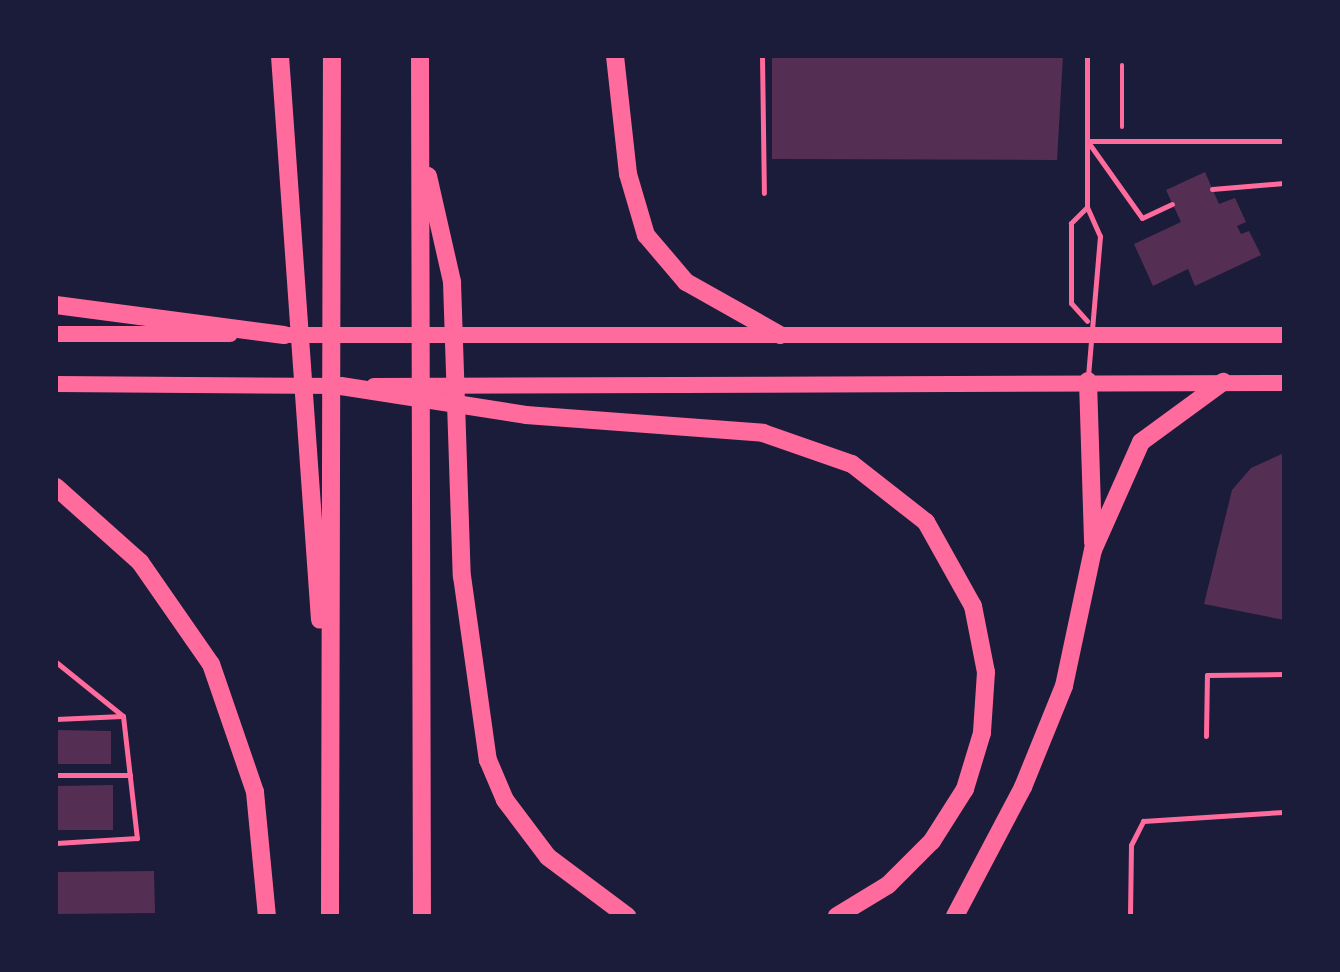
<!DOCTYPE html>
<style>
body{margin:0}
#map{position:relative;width:1340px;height:972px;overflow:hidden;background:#1b1b3a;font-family:"Noto Sans",sans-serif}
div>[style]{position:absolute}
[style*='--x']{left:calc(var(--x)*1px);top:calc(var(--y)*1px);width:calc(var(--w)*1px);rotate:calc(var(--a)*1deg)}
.building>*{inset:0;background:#542f53}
.path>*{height:4px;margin:-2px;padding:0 2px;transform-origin:2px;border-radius:2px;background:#ff6b9d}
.service>*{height:5px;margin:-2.5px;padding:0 2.5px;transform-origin:2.5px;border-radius:2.5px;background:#ff6b9d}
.primary>*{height:16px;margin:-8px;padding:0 8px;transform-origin:8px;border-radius:8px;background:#ff6b9d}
.motorway>*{height:18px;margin:-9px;padding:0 9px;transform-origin:9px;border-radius:9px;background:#ff6b9d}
span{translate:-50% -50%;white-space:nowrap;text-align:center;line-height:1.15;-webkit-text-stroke:8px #1b1b3a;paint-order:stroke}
.frame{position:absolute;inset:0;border:58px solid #1b1b3a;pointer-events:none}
</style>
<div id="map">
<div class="building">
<i style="clip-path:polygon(772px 56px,1063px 56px,1057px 160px,772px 159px)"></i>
<i style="clip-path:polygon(1205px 172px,1219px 204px,1235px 198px,1246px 222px,1237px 226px,1241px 234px,1249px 231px,1261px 255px,1195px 286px,1188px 269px,1153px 286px,1134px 244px,1181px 222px,1166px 190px)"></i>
<i style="clip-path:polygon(1284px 453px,1284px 620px,1204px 604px,1232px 490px,1251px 468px)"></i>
<i style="clip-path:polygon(56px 730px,111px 731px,111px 764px,56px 764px)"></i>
<i style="clip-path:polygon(113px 785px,113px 830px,56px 830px,56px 786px)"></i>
<i style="clip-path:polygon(154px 871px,155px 913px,56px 914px,56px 872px)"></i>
</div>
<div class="path">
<i style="--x:1122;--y:65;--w:62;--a:90"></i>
</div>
<div class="service">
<i style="--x:762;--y:56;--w:137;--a:89.2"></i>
<i style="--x:1087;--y:56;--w:151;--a:90"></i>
<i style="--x:1087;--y:207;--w:32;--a:66"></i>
<i style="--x:1100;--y:236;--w:142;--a:94.9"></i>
<i style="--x:1087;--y:141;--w:197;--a:0"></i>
<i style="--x:1088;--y:142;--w:93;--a:54.6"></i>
<i style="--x:1142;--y:218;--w:33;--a:-25"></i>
<i style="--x:1212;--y:189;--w:72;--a:-4.8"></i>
<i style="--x:1087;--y:207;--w:23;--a:135"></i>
<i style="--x:1071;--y:223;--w:80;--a:90"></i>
<i style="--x:1071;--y:303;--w:24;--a:48"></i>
<i style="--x:56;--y:662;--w:86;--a:38.9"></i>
<i style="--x:123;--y:716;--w:123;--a:83.5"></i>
<i style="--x:137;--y:838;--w:81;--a:176.5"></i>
<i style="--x:56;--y:719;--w:66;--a:-2.6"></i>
<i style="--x:1206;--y:736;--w:61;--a:-89.1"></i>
<i style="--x:1207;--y:675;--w:77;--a:-0.7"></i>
<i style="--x:56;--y:775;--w:74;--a:0"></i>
<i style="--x:1130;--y:916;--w:71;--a:-89.2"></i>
<i style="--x:1131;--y:845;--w:27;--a:-63"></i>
<i style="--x:1143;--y:821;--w:141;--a:-3.7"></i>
</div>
<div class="primary">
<i style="--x:56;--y:334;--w:174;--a:0"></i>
<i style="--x:290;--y:335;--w:994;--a:0"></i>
<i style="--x:56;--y:384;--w:286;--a:0.4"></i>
<i style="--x:374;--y:386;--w:910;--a:-0.19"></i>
</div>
<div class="motorway">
<i style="--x:280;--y:56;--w:565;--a:85.94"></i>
<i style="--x:420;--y:56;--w:860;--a:89.87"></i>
<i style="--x:615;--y:56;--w:119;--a:83.7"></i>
<i style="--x:628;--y:174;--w:64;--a:73.6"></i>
<i style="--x:646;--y:235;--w:62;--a:49.6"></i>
<i style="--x:686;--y:282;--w:108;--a:29.4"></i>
<i style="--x:428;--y:176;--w:109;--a:77.2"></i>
<i style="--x:452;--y:282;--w:294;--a:88.1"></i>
<i style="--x:462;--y:576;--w:186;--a:82"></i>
<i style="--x:488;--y:760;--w:43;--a:67"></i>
<i style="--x:505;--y:800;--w:71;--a:53"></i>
<i style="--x:548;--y:857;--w:99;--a:36.8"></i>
<i style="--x:56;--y:305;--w:230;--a:7.5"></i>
<i style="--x:1088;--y:381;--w:162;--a:88.2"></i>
<i style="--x:341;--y:386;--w:187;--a:8.9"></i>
<i style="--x:526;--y:415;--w:238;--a:4.3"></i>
<i style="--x:763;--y:433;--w:94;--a:19.2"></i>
<i style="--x:852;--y:464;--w:94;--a:38.1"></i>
<i style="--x:926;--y:522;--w:96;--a:60.8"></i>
<i style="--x:973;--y:606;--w:67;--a:78.9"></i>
<i style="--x:986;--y:672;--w:61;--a:93.8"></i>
<i style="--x:982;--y:733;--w:59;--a:106.9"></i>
<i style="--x:965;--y:789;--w:62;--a:122.4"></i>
<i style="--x:932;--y:841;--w:62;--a:135"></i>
<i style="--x:888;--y:885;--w:60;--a:148.7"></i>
<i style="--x:56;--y:487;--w:113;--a:41.8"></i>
<i style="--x:140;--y:562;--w:124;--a:55.2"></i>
<i style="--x:211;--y:664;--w:135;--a:71"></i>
<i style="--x:255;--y:792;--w:125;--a:84.5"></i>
<i style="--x:330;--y:916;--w:860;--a:-89.87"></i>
<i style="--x:955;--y:916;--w:146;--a:-62.2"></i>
<i style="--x:1023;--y:787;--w:109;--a:-67.9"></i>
<i style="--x:1064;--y:686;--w:139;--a:-78"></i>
<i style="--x:1093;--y:550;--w:118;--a:-66"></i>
<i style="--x:1141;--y:442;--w:102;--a:-36.2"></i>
</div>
<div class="frame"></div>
</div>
